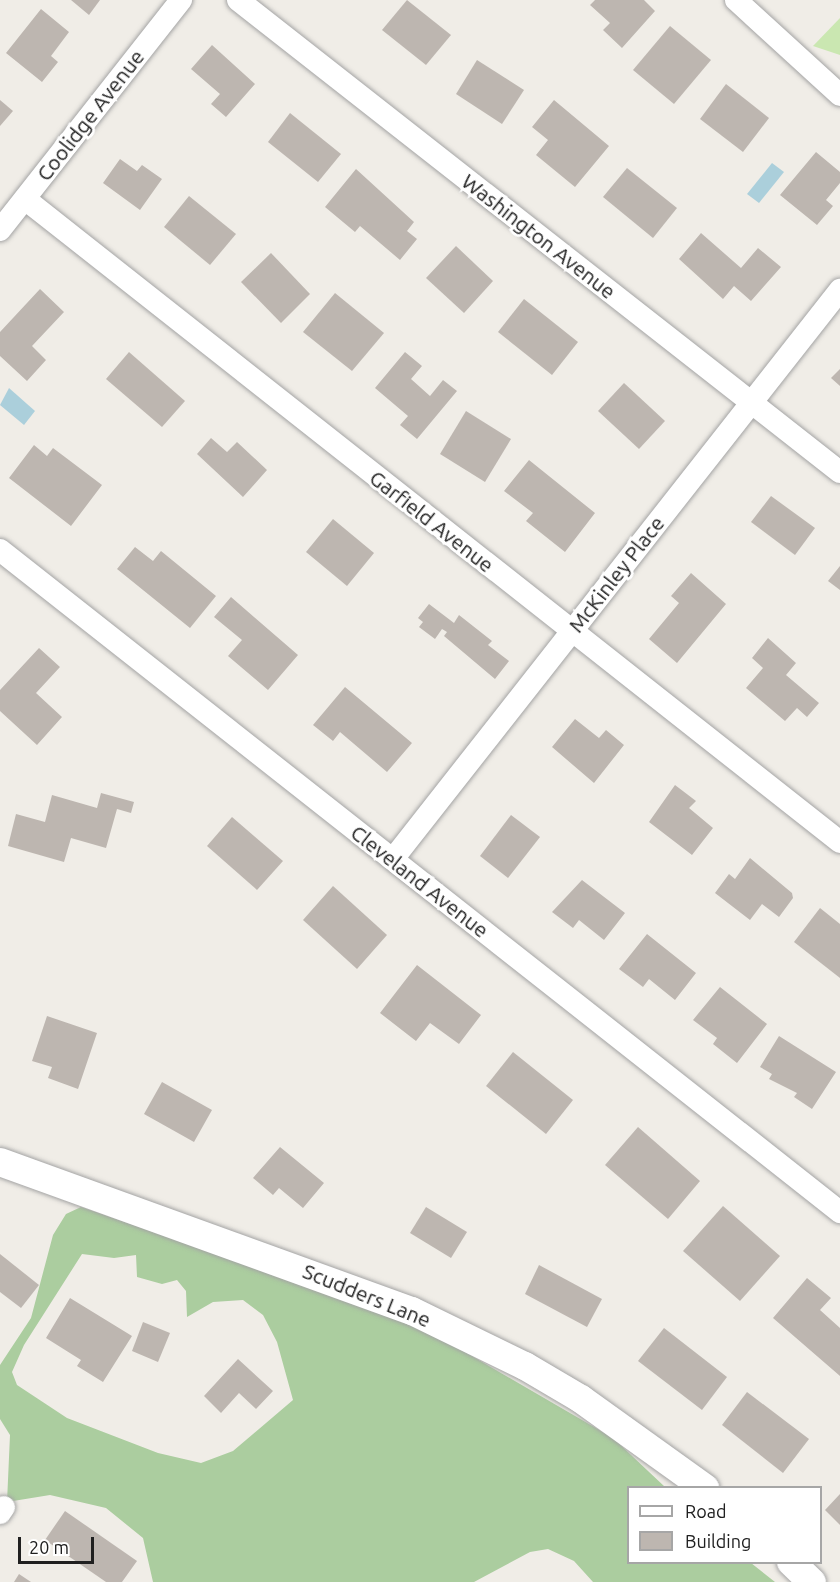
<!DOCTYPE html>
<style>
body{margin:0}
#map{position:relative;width:840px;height:1582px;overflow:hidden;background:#f0ede7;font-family:Ubuntu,sans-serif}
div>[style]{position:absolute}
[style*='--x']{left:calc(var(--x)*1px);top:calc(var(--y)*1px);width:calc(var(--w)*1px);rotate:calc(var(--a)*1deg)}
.grass>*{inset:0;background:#cae7b1}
.forest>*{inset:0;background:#abcd9f}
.water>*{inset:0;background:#abcfdb}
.building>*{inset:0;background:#bdb6b0}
.roads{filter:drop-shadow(0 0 2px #a4a4a4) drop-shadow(0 0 2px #a4a4a4)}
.minor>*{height:22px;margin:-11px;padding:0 11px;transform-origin:11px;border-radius:11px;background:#fff}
.tertiary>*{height:28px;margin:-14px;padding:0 14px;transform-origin:14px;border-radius:14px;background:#fff}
span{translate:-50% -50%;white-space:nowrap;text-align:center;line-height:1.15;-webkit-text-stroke:6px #fff;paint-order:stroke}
.street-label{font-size:21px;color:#202020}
.legend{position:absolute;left:627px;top:1486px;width:195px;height:78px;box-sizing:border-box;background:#fff;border:2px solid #a6a6a6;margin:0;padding:8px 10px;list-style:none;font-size:18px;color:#202020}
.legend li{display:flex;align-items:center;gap:12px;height:30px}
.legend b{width:30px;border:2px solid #a6a6a6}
.scale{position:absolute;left:18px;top:1537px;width:76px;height:27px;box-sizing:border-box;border:3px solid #202020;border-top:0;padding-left:8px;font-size:18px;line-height:21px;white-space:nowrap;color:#202020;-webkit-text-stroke:4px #fff;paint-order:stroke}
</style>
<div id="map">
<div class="grass">
<i style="clip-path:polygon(840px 18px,840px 55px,813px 46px)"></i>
</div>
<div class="forest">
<i style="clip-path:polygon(evenodd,81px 1207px,410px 1320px,613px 1438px,665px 1487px,628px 1488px,628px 1562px,751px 1563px,775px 1582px,593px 1582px,574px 1561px,548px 1549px,530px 1552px,474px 1582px,153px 1582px,143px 1538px,106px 1508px,50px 1495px,7px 1502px,10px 1435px,0 1419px,0 1365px,31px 1318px,53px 1235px,66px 1214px,81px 1207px,82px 1254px,114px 1258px,136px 1255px,137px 1277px,162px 1284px,177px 1280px,186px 1291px,187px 1317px,213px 1302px,243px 1300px,263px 1315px,277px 1342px,293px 1400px,233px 1451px,201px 1463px,158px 1453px,67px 1418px,17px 1385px,12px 1372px,24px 1345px,82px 1254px)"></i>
</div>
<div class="water">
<i style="clip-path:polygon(772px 163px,784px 172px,759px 203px,747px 194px)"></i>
<i style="clip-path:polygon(9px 388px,35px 411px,24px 425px,0 405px)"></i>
</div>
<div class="building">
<i style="clip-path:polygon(71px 0,100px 0,89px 15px)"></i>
<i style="clip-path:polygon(407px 0,451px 35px,426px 65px,382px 30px)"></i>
<i style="clip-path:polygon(595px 0,644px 0,655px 11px,622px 48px,603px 30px,610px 23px,590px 5px)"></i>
<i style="clip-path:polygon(41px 9px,69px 32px,51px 56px,58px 62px,42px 82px,6px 53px)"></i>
<i style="clip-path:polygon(670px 26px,711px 60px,674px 104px,633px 70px)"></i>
<i style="clip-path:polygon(212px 45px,255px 84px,226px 117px,211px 104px,220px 94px,191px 69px)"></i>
<i style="clip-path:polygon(477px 60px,524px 90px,502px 124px,456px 94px)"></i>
<i style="clip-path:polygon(726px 84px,769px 118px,743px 152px,700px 119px)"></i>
<i style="clip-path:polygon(0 100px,13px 111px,0 126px)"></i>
<i style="clip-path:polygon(554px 100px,609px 146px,575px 187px,536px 155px,548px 140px,532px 127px)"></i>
<i style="clip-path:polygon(290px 113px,341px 154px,318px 182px,268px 142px)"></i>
<i style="clip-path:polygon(816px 152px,840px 172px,840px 183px,826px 200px,833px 206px,817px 225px,780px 195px)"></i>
<i style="clip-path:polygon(120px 159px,137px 171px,142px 165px,162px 179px,140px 210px,103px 183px)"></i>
<i style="clip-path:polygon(627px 168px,677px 208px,653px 238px,603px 197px)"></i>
<i style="clip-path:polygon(356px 169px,414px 222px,407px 231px,417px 239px,400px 260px,360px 226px,355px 232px,325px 207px)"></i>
<i style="clip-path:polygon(189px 196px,236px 234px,210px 265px,164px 227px)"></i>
<i style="clip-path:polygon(701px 233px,741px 268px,758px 248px,781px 267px,751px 301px,734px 286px,723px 299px,679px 259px)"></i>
<i style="clip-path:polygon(456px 246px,493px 281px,464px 313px,426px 278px)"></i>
<i style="clip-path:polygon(271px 253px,310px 294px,281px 323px,241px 282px)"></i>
<i style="clip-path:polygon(40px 289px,64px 312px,32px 346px,46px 360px,27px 381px,0 356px,0 332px)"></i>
<i style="clip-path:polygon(335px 293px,384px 333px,352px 371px,303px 332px)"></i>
<i style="clip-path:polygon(524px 299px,578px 342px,552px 375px,498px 332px)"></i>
<i style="clip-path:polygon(129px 352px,185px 401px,162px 427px,106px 379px)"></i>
<i style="clip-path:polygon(405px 352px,422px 366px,411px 379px,430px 396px,443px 380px,457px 391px,417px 439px,400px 425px,408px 416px,375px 388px)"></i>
<i style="clip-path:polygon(840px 369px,840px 386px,831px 378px)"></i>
<i style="clip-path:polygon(624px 383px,665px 421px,639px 449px,598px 411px)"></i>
<i style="clip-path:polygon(466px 411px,511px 439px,485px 482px,440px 454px)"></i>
<i style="clip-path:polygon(211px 438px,227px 452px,237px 442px,267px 470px,243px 497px,197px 454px)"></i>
<i style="clip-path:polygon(34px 445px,47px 456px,53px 448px,102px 485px,71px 526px,9px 478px)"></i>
<i style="clip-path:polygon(529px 460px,595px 513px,565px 552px,526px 521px,533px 513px,504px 491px)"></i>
<i style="clip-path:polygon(771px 496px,815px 528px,795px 555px,751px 522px)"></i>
<i style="clip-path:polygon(333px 519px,374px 553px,347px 586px,306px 552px)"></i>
<i style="clip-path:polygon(135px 547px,153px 561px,161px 551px,216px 596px,190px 628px,117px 569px)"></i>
<i style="clip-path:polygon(840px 566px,840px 590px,828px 581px)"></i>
<i style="clip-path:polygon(691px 573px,726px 604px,677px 663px,649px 639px,679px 603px,671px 596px)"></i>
<i style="clip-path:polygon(231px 597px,298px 655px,268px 690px,228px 656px,242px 640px,214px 617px)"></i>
<i style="clip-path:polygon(429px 604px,454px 623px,459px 615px,492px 641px,488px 645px,509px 661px,495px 679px,444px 636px,447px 632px,442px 629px,435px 639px,419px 627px,423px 622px,418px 618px)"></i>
<i style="clip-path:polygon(768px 638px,796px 663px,786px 675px,819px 703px,807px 717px,797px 708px,785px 721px,746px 688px,763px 668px,752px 658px)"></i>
<i style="clip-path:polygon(39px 648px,60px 667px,36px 693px,62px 717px,37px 745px,0 711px,0 690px)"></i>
<i style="clip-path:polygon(345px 687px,412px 743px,387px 772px,340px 732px,333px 741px,313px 725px)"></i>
<i style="clip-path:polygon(575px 719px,599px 738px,606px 730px,624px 745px,594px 783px,552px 747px)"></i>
<i style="clip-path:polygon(675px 785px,696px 801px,689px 808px,713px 828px,692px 855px,649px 822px)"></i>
<i style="clip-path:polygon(101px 793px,134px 802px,131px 813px,117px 809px,106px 848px,71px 838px,64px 862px,8px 846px,16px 814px,45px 822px,52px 795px,97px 808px)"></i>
<i style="clip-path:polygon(511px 815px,540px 837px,508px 878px,480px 856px)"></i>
<i style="clip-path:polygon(232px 817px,283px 861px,257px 890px,207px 846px)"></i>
<i style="clip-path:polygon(750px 858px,792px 893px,793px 898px,779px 917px,762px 904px,750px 920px,715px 893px,729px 874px,735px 879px)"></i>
<i style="clip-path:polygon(582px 880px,625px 913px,604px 940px,579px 920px,573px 928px,552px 912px)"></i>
<i style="clip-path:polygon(333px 886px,387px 935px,357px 969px,303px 920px)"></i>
<i style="clip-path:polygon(820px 908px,840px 924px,840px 978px,794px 942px)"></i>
<i style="clip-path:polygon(647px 934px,696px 973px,675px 1000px,649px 979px,643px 987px,619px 969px)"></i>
<i style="clip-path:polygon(417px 965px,481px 1015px,459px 1044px,430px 1023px,416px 1041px,380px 1013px)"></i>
<i style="clip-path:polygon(720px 987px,767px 1024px,737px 1063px,713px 1044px,717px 1038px,693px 1020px)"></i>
<i style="clip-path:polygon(47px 1016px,97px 1033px,78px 1089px,48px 1078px,52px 1067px,32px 1061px)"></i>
<i style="clip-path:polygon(779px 1036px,836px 1072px,812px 1109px,794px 1097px,797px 1093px,769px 1079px,772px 1074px,760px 1067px)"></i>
<i style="clip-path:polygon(513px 1052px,573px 1100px,546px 1134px,486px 1086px)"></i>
<i style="clip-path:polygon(162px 1082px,212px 1110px,194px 1142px,144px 1114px)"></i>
<i style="clip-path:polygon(638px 1127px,700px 1181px,668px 1219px,605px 1165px)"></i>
<i style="clip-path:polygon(280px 1147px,324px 1183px,303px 1208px,279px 1188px,273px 1195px,253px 1178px)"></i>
<i style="clip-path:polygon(723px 1206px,780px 1256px,740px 1301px,683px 1251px)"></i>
<i style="clip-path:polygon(426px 1207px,467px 1232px,451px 1258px,410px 1233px)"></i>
<i style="clip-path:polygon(0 1254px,39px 1285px,21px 1308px,0 1292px)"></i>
<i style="clip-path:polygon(539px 1265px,602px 1299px,587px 1327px,525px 1294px)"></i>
<i style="clip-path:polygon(807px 1278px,831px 1298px,820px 1310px,840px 1328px,840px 1376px,773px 1318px)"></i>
<i style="clip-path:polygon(70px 1298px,132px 1336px,103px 1382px,77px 1366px,81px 1360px,46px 1338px)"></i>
<i style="clip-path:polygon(143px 1322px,170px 1333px,158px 1362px,132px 1351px)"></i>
<i style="clip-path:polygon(664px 1328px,727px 1377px,702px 1410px,638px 1361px)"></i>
<i style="clip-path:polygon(238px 1359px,273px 1391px,256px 1409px,239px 1393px,221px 1413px,204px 1396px)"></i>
<i style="clip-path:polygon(747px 1392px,809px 1439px,783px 1473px,722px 1425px)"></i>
<i style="clip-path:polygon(840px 1494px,840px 1525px,825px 1510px)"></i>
<i style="clip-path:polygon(65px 1511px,137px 1561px,122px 1582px,106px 1582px,45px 1540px)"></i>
<i style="clip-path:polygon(19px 1574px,31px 1582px,14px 1582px)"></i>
</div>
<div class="roads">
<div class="minor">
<i style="--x:238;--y:0;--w:765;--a:38.1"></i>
<i style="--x:736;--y:0;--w:141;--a:42.4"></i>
<i style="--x:25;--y:199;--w:1038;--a:38.27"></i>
<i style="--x:0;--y:230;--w:293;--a:-51.8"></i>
<i style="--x:0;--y:550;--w:1070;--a:38.24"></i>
<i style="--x:393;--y:859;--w:724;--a:-51.85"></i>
<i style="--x:0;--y:1513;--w:7;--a:-56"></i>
</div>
<div class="tertiary">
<i style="--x:0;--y:1162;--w:438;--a:19.9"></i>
<i style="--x:412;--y:1311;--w:126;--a:26"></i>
<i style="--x:525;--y:1366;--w:65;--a:30.5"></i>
<i style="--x:581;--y:1399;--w:153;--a:35.7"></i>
<i style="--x:791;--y:1562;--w:29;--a:44"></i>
</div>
</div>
<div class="street-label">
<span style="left:90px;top:115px;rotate:-52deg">Coolidge Avenue</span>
<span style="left:539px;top:236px;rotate:38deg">Washington Avenue</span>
<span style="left:432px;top:521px;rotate:38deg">Garfield Avenue</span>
<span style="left:616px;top:574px;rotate:-52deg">McKinley Place</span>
<span style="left:420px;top:881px;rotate:38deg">Cleveland Avenue</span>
<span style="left:367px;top:1295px;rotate:22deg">Scudders Lane</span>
</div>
<ul class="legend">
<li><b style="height:8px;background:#fff"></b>Road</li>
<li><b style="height:16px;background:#bdb6b0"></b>Building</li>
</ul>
<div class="scale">20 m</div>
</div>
